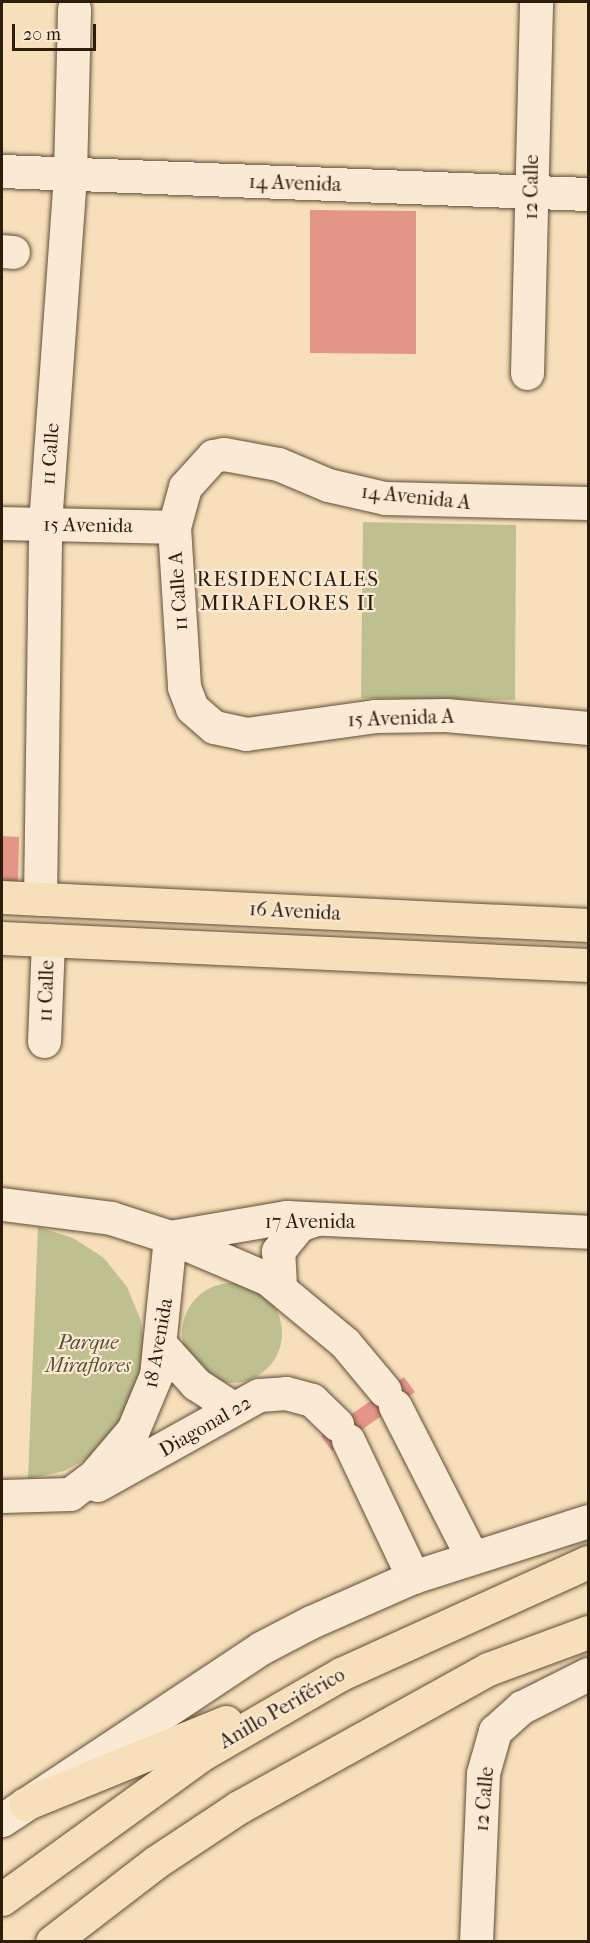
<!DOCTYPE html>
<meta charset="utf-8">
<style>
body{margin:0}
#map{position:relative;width:590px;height:1943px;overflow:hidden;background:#f7dfbb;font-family:"IM FELL French Canon",serif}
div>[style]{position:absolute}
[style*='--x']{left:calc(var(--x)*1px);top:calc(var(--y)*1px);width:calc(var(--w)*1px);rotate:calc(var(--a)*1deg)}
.green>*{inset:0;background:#bec18f}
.round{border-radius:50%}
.building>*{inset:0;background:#e39588}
.roads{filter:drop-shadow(0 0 2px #604e38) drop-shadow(0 0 2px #604e38)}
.minor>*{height:33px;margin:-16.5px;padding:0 16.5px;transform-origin:16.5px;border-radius:16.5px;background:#faead3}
.major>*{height:33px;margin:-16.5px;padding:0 16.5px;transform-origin:16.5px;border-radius:16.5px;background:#f7dfbb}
.highway>*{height:33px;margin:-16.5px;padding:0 16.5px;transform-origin:16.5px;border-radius:16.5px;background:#f7dfbb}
span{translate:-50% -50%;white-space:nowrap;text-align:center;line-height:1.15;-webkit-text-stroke:4.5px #faead3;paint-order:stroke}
.street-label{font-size:20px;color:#2d1e0c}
.park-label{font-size:20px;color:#584f33;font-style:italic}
.neighbourhood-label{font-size:21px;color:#2d1e0c;letter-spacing:1.5px}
.frame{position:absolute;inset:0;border:3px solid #2d1e0c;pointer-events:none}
.scale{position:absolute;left:12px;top:24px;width:84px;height:27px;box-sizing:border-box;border:3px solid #2d1e0c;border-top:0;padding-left:8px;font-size:18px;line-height:21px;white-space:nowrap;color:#2d1e0c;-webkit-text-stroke:4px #faead3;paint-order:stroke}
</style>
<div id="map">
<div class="green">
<i style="clip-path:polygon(363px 522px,516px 525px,515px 700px,361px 698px)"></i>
<i style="clip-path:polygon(38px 1227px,73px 1238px,104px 1258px,127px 1287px,141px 1321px,145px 1358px,138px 1394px,96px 1454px,64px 1471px,28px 1479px)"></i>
<i class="round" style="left:182px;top:1283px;width:100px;height:100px"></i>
</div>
<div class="building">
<i style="clip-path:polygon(310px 210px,416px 211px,416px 354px,310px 353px)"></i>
<i style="clip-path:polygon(2px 836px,19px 837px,18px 882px,2px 881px)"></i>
<i style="clip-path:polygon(404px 1377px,415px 1392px,332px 1451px,321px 1436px)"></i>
</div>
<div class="roads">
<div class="minor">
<i style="--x:2;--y:171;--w:586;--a:2.25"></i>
<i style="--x:2;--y:251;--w:11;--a:5"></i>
<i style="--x:527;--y:373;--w:371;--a:-88.6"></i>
<i style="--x:588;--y:503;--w:203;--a:-178.6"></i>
<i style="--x:385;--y:498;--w:58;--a:-167.2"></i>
<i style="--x:328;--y:485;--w:54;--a:-157.2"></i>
<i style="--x:278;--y:464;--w:55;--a:-169.5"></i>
<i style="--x:224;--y:454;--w:11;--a:170"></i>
<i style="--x:213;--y:456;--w:42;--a:132.1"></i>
<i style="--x:185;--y:487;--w:41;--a:105.4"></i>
<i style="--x:174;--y:527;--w:160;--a:86.4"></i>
<i style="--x:184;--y:687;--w:22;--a:69"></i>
<i style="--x:192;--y:708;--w:29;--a:41"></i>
<i style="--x:214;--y:727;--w:33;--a:12"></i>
<i style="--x:246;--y:734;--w:130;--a:-7.9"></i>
<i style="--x:375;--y:716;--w:71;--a:-0.8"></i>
<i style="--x:446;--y:715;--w:143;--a:5.2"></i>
<i style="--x:2;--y:523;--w:172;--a:1.3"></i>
<i style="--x:40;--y:899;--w:375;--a:-89.2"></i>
<i style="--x:45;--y:524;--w:351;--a:-85.9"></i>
<i style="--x:70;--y:174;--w:165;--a:-88.6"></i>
<i style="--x:44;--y:1041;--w:101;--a:-87.7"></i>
<i style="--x:2;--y:1204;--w:110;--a:7.3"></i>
<i style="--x:111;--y:1218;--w:62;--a:17.9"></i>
<i style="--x:170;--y:1237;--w:107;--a:23.2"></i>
<i style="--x:268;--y:1279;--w:100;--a:39.7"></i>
<i style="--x:345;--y:1343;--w:62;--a:50.2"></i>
<i style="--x:170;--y:1237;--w:118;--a:-9.8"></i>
<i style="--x:286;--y:1217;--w:302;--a:2.8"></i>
<i style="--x:280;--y:1286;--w:35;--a:-93"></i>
<i style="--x:278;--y:1251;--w:33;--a:-51"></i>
<i style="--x:299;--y:1225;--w:18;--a:-19"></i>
<i style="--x:160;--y:1344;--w:54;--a:48"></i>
<i style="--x:196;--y:1384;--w:44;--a:33"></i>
<i style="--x:395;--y:1406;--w:169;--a:63"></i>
<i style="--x:348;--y:1440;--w:152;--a:64.6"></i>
<i style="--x:97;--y:1485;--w:185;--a:-29.1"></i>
<i style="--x:259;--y:1395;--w:27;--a:-4"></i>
<i style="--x:286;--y:1393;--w:27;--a:15"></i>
<i style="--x:312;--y:1400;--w:35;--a:44"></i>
<i style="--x:2;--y:1496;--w:68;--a:-1.7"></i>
<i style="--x:70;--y:1494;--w:30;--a:-37"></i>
<i style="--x:94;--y:1476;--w:60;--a:-49.7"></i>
<i style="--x:133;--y:1430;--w:60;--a:-67.3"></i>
<i style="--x:156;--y:1375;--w:139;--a:-84.2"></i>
<i style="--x:2;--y:1820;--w:311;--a:-33.6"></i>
<i style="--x:261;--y:1648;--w:56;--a:-27.5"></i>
<i style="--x:311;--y:1622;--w:111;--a:-23.8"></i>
<i style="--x:413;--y:1577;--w:184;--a:-17.7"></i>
<i style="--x:476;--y:1942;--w:169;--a:-87.6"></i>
<i style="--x:483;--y:1773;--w:44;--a:-74.1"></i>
<i style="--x:495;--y:1731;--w:36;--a:-42"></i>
<i style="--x:522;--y:1707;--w:74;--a:-26.6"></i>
</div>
<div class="major">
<i style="--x:2;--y:897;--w:587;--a:2.74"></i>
<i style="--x:2;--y:938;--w:587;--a:2.64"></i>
</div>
<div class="highway">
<i style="--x:25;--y:1804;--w:217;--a:-22.2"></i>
<i style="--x:2;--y:1899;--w:249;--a:-35.9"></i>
<i style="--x:204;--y:1753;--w:158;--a:-30"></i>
<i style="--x:341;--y:1674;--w:271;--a:-24.4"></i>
<i style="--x:52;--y:1942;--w:131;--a:-37.6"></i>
<i style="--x:156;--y:1862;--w:100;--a:-33.5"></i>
<i style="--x:239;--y:1807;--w:285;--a:-29"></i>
<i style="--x:488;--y:1669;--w:107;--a:-20.3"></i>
</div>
</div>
<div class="street-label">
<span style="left:295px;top:183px;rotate:2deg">14 Avenida</span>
<span style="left:531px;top:187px;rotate:-89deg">12 Calle</span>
<span style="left:50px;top:454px;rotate:-86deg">11 Calle</span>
<span style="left:416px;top:497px;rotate:6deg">14 Avenida A</span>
<span style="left:88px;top:525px;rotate:1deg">15 Avenida</span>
<span style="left:178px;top:591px;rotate:-94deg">11 Calle A</span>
<span style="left:401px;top:718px;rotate:-2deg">15 Avenida A</span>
<span style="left:295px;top:911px;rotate:3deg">16 Avenida</span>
<span style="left:46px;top:991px;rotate:-88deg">11 Calle</span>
<span style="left:310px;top:1221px">17 Avenida</span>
<span style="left:158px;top:1343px;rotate:-80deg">18 Avenida</span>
<span style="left:205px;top:1426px;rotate:-30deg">Diagonal 22</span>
<span style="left:282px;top:1708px;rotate:-30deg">Anillo Periférico</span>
<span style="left:484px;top:1799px;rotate:-85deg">12 Calle</span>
</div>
<div class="park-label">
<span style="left:88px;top:1354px">Parque<br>Miraflores</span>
</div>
<div class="neighbourhood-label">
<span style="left:288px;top:591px">RESIDENCIALES<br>MIRAFLORES II</span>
</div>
<div class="frame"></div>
<div class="scale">20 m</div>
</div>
